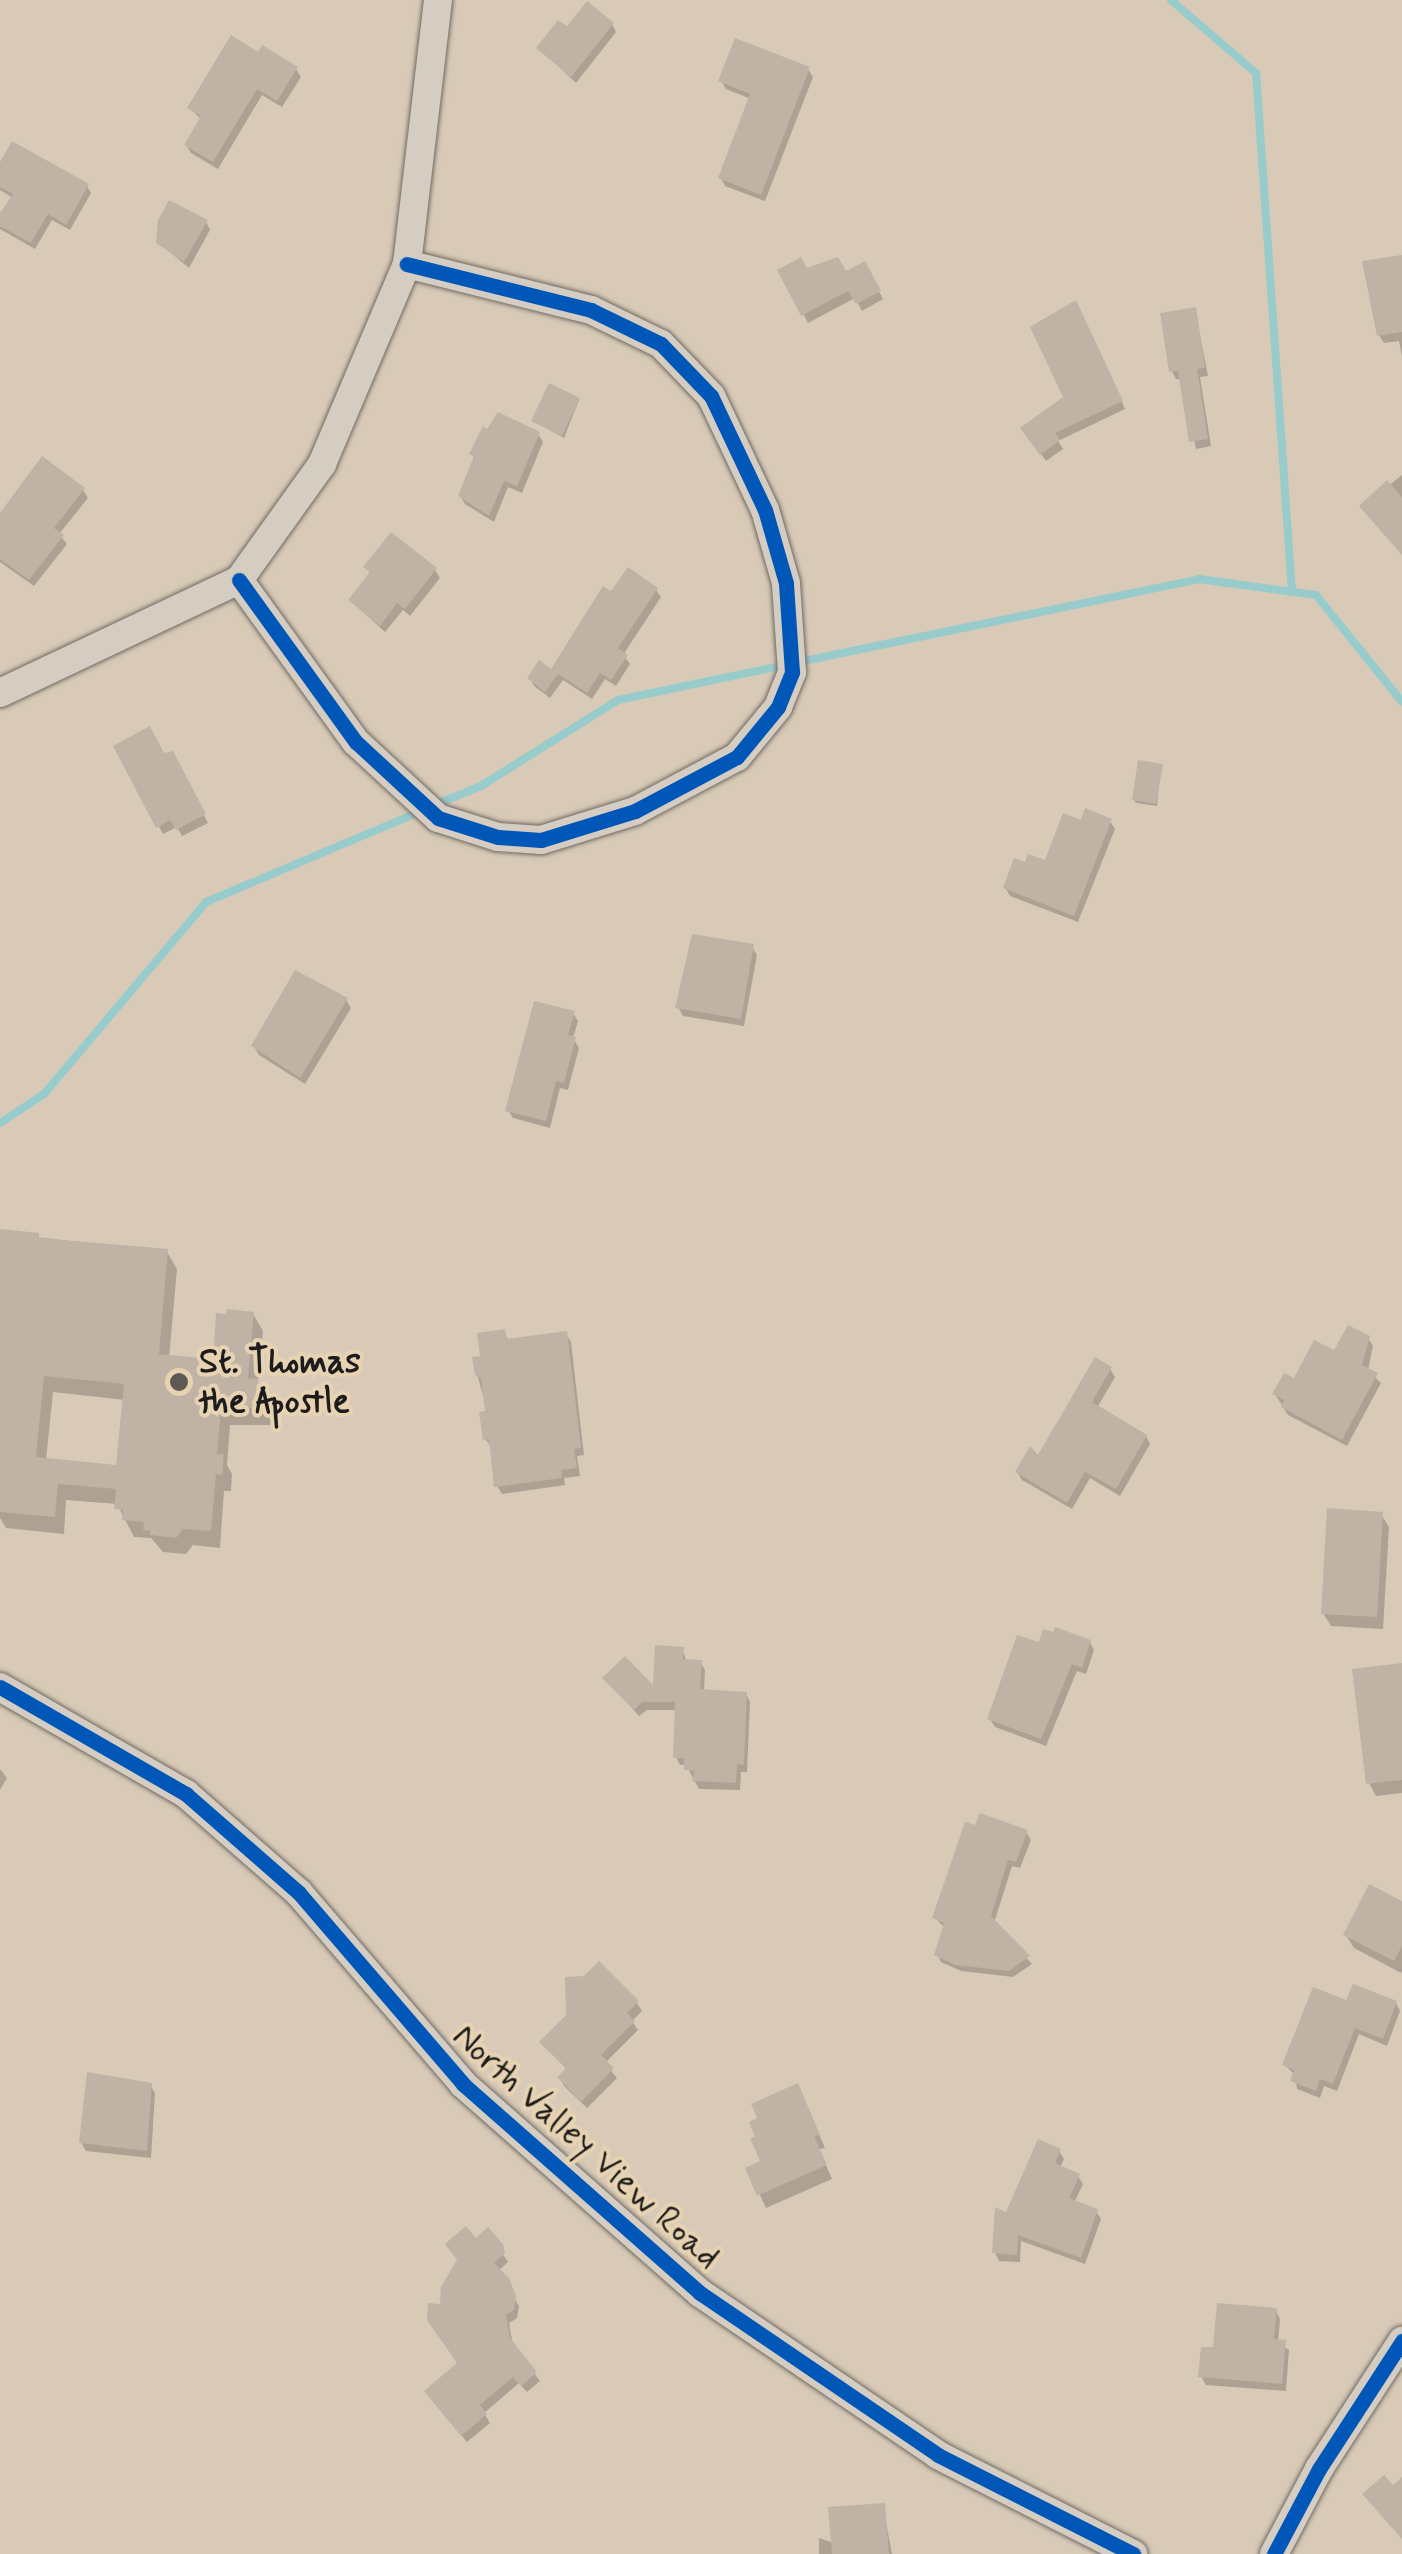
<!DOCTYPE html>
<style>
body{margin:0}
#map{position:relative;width:1402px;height:2554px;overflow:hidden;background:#d8cab7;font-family:Mynerve,sans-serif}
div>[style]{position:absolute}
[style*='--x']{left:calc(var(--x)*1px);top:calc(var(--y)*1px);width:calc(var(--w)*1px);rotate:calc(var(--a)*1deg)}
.shadow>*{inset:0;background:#0003}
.stream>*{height:8px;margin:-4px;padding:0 4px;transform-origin:4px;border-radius:4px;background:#98cccc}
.building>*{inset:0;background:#c0b2a4}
.roads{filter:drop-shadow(0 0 2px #716a62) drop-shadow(0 0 2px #716a62)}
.street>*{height:28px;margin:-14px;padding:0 14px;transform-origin:14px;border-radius:14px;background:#d5cdc1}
.cycleway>*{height:15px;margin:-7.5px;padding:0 7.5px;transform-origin:7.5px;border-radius:7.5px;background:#0057b8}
.dots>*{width:28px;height:28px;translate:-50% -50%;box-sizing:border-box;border:5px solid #e7d2b1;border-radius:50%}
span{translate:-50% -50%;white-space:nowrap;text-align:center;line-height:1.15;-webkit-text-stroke:8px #e7d2b1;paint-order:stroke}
.poi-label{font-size:35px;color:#1c1c1c;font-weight:700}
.left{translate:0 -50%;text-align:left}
.street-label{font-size:35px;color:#1c1c1c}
</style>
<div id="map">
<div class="shadow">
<i style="clip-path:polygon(612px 24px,616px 32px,576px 83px,539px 48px,568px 30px)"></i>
<i style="clip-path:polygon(259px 55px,296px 69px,301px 77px,282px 107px,262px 95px,218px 169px,191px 153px,186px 145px,202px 120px,190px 108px)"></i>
<i style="clip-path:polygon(808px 69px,813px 77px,765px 201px,725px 186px,721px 178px,751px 99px,726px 89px,721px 81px)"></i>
<i style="clip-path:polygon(0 168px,87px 186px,91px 193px,70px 230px,52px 220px,35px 249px,0 229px,0 217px,13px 198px,0 190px)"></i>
<i style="clip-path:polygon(206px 222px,210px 230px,189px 268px,158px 242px)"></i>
<i style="clip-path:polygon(1402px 257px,1402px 357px,1399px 341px,1384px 343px,1379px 335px)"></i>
<i style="clip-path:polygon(864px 264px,883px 299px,862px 311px,855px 298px,808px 323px,780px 271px,845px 275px)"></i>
<i style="clip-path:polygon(1079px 310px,1125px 409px,1058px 441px,1063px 449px,1046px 461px,1028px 436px,1066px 398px)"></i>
<i style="clip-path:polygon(1195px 310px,1208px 376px,1200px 377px,1211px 446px,1196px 449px,1181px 379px,1176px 379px,1172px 371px)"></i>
<i style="clip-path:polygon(579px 400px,564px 438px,534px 421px)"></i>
<i style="clip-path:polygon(538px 434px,543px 442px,522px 493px,508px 487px,494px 522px,465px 504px,460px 495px,475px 460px,472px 454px)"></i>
<i style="clip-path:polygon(1402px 475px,1402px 552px,1401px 553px,1362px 507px)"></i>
<i style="clip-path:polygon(83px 490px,88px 498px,59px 534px,67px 544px,34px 586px,0 562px,0 517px)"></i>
<i style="clip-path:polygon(366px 567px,435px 570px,440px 578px,410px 616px,403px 610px,385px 632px,351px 601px,371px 575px)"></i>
<i style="clip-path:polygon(656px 590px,661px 597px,623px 655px,630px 664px,616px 686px,605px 679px,592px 699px,563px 680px,550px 698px,534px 686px,530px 678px,551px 672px,612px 594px)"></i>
<i style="clip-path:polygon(116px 747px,172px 754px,208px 823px,182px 836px,177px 827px,163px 834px)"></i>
<i style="clip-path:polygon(1161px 766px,1157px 806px,1136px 803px,1134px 800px)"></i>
<i style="clip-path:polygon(1110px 821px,1115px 829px,1078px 922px,1010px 896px,1005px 887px,1026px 865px,1046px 864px,1082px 823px)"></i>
<i style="clip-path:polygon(752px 947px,757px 955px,744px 1026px,683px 1016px,678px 1007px)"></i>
<i style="clip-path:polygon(346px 1000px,351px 1008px,305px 1084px,259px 1055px,254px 1046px)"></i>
<i style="clip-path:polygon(573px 1013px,578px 1021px,573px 1038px,579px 1048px,568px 1090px,560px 1088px,550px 1128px,513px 1118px,508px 1110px)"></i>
<i style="clip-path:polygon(evenodd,0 1233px,167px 1252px,177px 1269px,169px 1358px,215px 1361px,253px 1314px,263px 1331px,258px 1383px,275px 1408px,273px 1425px,230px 1425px,227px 1465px,232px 1474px,231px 1491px,224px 1491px,220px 1548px,193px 1545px,186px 1554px,163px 1552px,151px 1538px,134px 1537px,117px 1504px,66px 1500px,64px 1534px,6px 1528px,0 1518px,0 1233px,53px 1392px,125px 1400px,118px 1468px,46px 1460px,53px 1392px)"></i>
<i style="clip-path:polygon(504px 1332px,509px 1341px,566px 1334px,571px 1342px,584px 1455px,577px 1456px,580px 1476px,564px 1478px,565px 1485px,502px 1494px,497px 1486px,492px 1447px,485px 1439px,488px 1413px,477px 1374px)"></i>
<i style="clip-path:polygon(1368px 1338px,1373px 1346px,1368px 1370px,1381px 1383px,1347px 1446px,1288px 1415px,1275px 1394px,1335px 1353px)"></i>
<i style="clip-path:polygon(1110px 1369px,1115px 1377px,1097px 1408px,1146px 1436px,1150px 1444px,1120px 1496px,1090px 1478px,1072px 1509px,1022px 1480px,1017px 1472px,1038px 1460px)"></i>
<i style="clip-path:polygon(1381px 1514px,1389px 1527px,1383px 1629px,1331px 1626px,1323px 1613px)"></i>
<i style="clip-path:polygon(1090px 1642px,1094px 1650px,1086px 1674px,1077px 1671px,1046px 1746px,995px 1727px,990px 1719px,1040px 1646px)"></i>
<i style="clip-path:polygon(682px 1649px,687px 1662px,700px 1662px,705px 1670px,704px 1692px,746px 1694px,750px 1702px,747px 1772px,741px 1772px,740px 1790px,699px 1789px,686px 1765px,680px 1765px,676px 1757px,677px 1710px,647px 1710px,639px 1716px,605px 1678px,655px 1691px)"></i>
<i style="clip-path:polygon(1402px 1665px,1402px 1793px,1376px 1796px,1369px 1783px)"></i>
<i style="clip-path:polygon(0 1769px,7px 1778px,0 1790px)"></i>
<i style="clip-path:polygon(1026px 1832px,1031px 1840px,1020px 1868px,1012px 1866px,994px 1923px,1032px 1964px,1013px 1977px,961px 1971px,941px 1962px,937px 1954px,945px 1928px,935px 1918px)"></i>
<i style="clip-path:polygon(1402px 1903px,1402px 1971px,1401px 1973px,1354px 1948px,1346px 1935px)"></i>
<i style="clip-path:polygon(637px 2003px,642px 2011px,632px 2021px,638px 2030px,605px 2063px,617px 2078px,587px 2108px,564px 2086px,560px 2078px,567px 2070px,543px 2042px)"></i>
<i style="clip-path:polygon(1396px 2003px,1400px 2011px,1387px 2046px,1359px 2034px,1337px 2091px,1324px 2086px,1320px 2098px,1297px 2089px,1295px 2075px,1285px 2065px,1348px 2004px)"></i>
<i style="clip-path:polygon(150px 2085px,155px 2093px,151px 2158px,86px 2151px,81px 2142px)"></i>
<i style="clip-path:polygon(804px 2099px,825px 2148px,819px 2149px,832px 2179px,766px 2208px,748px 2169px,763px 2162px)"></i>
<i style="clip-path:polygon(1059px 2151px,1064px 2159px,1060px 2168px,1078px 2176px,1083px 2184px,1074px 2203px,1096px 2211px,1101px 2219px,1085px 2264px,1021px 2241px,1020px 2262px,999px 2261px,995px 2253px,1007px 2215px)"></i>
<i style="clip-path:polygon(488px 2231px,508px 2262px,498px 2271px,519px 2306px,517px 2318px,509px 2323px,513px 2346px,540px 2381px,527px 2392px,519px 2383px,484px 2413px,490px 2423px,467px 2442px,432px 2400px,460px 2365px,430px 2319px,442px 2307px,476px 2241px)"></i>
<i style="clip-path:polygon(1276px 2311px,1280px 2319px,1278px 2342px,1289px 2350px,1286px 2391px,1206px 2385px,1201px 2376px)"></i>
<i style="clip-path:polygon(883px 2506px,892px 2554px,819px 2554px,819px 2538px,834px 2543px)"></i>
</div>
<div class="stream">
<i style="--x:1171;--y:0;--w:112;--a:40.7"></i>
<i style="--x:1256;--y:73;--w:520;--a:86.03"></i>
<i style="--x:799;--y:662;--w:409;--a:-11.7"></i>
<i style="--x:1199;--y:579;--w:118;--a:7.8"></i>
<i style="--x:1316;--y:595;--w:137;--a:51.2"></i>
<i style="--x:432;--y:806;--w:53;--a:-22.2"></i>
<i style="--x:481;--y:786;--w:162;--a:-32.1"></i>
<i style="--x:618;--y:700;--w:172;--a:-11.8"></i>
<i style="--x:0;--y:1123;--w:53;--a:-33.4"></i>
<i style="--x:44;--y:1094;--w:251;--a:-49.8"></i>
<i style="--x:206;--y:902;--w:231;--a:-22.9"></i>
</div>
<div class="building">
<i style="clip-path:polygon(587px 1px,614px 23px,571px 77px,536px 48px,558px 20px,567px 26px)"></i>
<i style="clip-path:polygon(231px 35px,258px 52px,262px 45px,298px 67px,277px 101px,257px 89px,213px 162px,184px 145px,201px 116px,187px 108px)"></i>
<i style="clip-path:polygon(735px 38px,810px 67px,761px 195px,718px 178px,750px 94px,718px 81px)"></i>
<i style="clip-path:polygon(12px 141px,89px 184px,66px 225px,48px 214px,31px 243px,0 226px,0 213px,13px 194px,0 187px,0 162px)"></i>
<i style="clip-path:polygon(169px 200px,208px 220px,184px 262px,156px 243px,158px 220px)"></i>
<i style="clip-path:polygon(1402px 255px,1402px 332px,1377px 336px,1362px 261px)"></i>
<i style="clip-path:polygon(801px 257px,807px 268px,838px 257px,846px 271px,865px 261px,881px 291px,856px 304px,848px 291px,801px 316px,777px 270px)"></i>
<i style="clip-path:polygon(1076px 300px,1123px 401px,1055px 433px,1060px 440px,1040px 455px,1020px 428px,1063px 397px,1030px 327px)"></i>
<i style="clip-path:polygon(1196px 307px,1205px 368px,1197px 369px,1208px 439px,1189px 442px,1178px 371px,1169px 372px,1160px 313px)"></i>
<i style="clip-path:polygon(549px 383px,580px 398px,562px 436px,531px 421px)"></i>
<i style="clip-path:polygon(498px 412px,540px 432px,517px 486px,504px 481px,489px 516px,458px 496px,474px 456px,469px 454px,483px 426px,487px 429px)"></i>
<i style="clip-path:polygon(42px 456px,85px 488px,54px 528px,64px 535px,29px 580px,0 559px,0 513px)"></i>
<i style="clip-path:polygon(1387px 480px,1402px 497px,1402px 555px,1359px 506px)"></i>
<i style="clip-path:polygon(391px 532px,437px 568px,405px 609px,397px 603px,380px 626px,348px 600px,370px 572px,363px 567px)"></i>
<i style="clip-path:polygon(628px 567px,658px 588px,618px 648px,628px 655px,611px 680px,600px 673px,587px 693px,558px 674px,545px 692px,527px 678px,539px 660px,551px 669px,603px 586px,611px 591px)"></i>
<i style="clip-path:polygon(150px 726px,164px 753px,173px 751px,206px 814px,176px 830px,170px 820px,156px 828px,113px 746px)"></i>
<i style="clip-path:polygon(1138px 760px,1163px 764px,1156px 804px,1132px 800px)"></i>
<i style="clip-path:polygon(1085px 808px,1112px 819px,1074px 916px,1003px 888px,1014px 858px,1025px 862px,1028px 854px,1045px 860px,1063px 813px,1081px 820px)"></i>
<i style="clip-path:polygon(692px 934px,754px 944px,741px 1019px,675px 1008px)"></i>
<i style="clip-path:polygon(295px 970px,348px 998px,300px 1078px,251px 1046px)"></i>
<i style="clip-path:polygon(534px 1001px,575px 1011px,568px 1035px,576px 1037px,564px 1083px,556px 1081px,546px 1121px,505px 1111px)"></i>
<i style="clip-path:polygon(evenodd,0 1229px,39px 1233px,39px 1238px,168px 1249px,159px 1354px,213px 1359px,216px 1313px,226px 1314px,227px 1309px,254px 1312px,248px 1378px,258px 1379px,258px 1387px,266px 1388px,265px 1408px,221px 1409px,217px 1454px,224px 1454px,222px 1475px,216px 1474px,211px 1531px,183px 1529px,176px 1538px,150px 1535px,150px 1531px,143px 1530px,144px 1522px,122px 1520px,123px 1510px,114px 1509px,116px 1489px,58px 1484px,55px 1517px,0 1512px,0 1229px,44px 1376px,124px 1384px,116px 1465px,36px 1457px,44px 1376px)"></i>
<i style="clip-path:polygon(1348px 1325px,1370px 1336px,1362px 1365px,1378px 1373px,1342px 1440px,1281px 1407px,1284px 1400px,1272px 1394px,1284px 1373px,1294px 1378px,1314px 1340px,1334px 1350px)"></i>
<i style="clip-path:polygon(505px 1329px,507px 1339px,567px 1331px,581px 1448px,574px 1449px,577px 1468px,561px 1470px,562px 1478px,494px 1487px,489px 1439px,483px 1440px,479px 1412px,485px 1411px,481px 1378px,475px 1375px,472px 1357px,480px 1356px,477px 1333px)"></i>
<i style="clip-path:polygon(1095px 1357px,1112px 1367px,1092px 1402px,1147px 1435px,1116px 1489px,1085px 1472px,1067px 1503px,1015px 1472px,1030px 1446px,1038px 1455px)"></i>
<i style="clip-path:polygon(1327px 1508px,1383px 1512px,1377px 1617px,1321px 1614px)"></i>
<i style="clip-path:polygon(1055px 1627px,1091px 1640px,1082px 1668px,1072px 1664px,1041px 1739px,987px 1719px,1017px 1635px,1039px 1642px,1043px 1629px,1053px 1632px)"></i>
<i style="clip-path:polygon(655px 1645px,684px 1647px,683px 1659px,702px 1660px,700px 1689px,747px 1692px,744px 1765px,737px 1764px,736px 1783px,692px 1781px,695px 1771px,684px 1770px,684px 1758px,673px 1758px,675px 1702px,642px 1702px,634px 1710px,602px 1678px,625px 1656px,653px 1685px)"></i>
<i style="clip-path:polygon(1402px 1663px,1402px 1780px,1366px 1784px,1352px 1669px)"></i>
<i style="clip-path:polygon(980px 1813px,1028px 1830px,1016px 1862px,1008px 1860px,991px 1916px,1030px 1956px,1009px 1971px,955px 1965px,934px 1955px,944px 1923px,932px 1918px,965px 1822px,975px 1825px)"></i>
<i style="clip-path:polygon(1369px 1884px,1402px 1901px,1402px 1946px,1394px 1961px,1343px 1935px)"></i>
<i style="clip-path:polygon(599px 1961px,639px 2001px,627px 2013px,635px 2021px,601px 2055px,614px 2068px,581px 2102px,557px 2077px,566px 2068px,539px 2042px,566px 2015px,565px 1977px,584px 1976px)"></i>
<i style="clip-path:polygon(1353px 1984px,1397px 2001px,1383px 2039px,1355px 2028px,1333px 2084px,1320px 2079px,1316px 2091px,1290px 2081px,1294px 2070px,1282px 2065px,1313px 1987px,1346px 2000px)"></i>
<i style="clip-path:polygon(87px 2072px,152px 2083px,147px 2151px,79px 2143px)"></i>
<i style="clip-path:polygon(798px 2083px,820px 2135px,814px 2136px,827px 2165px,757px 2196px,745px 2168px,760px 2161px,750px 2138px,755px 2137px,749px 2122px,757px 2118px,751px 2104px)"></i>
<i style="clip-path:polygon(1038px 2139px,1061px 2149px,1055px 2163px,1080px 2174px,1069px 2198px,1098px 2209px,1081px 2258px,1018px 2235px,1017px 2255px,992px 2253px,995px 2207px,1006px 2212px)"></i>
<i style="clip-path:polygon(466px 2226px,476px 2238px,488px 2227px,503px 2244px,505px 2253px,494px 2263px,509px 2278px,516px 2296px,514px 2310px,506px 2314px,510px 2338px,537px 2372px,521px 2386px,513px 2377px,480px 2405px,487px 2414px,461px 2436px,424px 2391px,457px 2363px,427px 2320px,428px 2303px,440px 2304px,441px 2287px,457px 2260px,445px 2244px)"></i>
<i style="clip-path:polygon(1217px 2303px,1277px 2308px,1274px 2339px,1286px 2340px,1282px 2384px,1198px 2377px,1201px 2347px,1213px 2347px)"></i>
<i style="clip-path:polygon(1384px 2475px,1393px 2485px,1402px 2477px,1402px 2539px,1362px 2494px)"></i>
<i style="clip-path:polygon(885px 2503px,889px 2554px,832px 2554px,828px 2507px)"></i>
</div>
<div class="roads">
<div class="street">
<i style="--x:239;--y:580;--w:200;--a:54.2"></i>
<i style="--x:356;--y:742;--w:112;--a:42.8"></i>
<i style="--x:438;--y:818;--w:63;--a:17.6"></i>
<i style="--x:498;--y:837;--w:43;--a:4"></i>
<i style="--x:541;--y:840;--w:98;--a:-17.1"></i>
<i style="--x:635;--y:811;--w:115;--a:-27.9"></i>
<i style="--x:737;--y:757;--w:65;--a:-50.6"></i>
<i style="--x:778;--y:707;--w:38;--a:-68"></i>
<i style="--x:792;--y:672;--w:89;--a:-93.9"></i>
<i style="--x:786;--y:583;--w:76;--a:-106"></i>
<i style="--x:765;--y:510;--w:126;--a:-115.3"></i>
<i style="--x:711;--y:396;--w:72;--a:-133.9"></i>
<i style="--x:661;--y:344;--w:78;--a:-154.1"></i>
<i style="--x:591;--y:310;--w:190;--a:-166"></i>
<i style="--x:0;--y:693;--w:264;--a:-25.3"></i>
<i style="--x:239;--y:580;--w:143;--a:-54.4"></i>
<i style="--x:322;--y:464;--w:217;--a:-67"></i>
<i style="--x:407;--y:264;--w:266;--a:-83.3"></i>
<i style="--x:0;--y:1687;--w:215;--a:29.9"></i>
<i style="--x:186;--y:1794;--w:150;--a:41.2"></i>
<i style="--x:299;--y:1893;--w:252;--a:49.3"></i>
<i style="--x:463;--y:2084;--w:316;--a:41.4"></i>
<i style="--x:700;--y:2293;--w:288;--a:34.2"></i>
<i style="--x:938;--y:2455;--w:219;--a:26.9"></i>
<i style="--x:1274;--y:2554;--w:96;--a:-62.1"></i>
<i style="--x:1319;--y:2469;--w:153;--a:-57"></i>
</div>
</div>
<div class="cycleway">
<i style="--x:239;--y:580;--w:200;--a:54.2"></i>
<i style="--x:356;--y:742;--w:112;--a:42.8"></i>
<i style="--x:438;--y:818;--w:63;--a:17.6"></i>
<i style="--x:498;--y:837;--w:43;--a:4"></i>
<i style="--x:541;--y:840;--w:98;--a:-17.1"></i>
<i style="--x:635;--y:811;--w:115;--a:-27.9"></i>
<i style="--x:737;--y:757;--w:65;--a:-50.6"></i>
<i style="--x:778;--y:707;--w:38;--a:-68"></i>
<i style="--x:792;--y:672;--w:89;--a:-93.9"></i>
<i style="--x:786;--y:583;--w:76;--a:-106"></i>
<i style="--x:765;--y:510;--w:126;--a:-115.3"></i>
<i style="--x:711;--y:396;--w:72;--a:-133.9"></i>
<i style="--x:661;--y:344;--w:78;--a:-154.1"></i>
<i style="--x:591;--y:310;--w:190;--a:-166"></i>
<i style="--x:0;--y:1687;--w:215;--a:29.9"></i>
<i style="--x:186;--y:1794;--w:150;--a:41.2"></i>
<i style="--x:299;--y:1893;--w:252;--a:49.3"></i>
<i style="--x:463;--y:2084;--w:316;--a:41.4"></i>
<i style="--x:700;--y:2293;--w:288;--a:34.2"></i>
<i style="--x:938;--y:2455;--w:219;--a:26.9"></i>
<i style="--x:1274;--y:2554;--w:96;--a:-62.1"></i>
<i style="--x:1319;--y:2469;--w:153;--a:-57"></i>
</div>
<div class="dots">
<i style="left:179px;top:1382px;background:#5e5952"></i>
</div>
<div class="poi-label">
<span class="left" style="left:199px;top:1382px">St. Thomas<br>the Apostle</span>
</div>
<div class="street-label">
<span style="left:586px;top:2147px;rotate:42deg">North Valley View Road</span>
</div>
</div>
